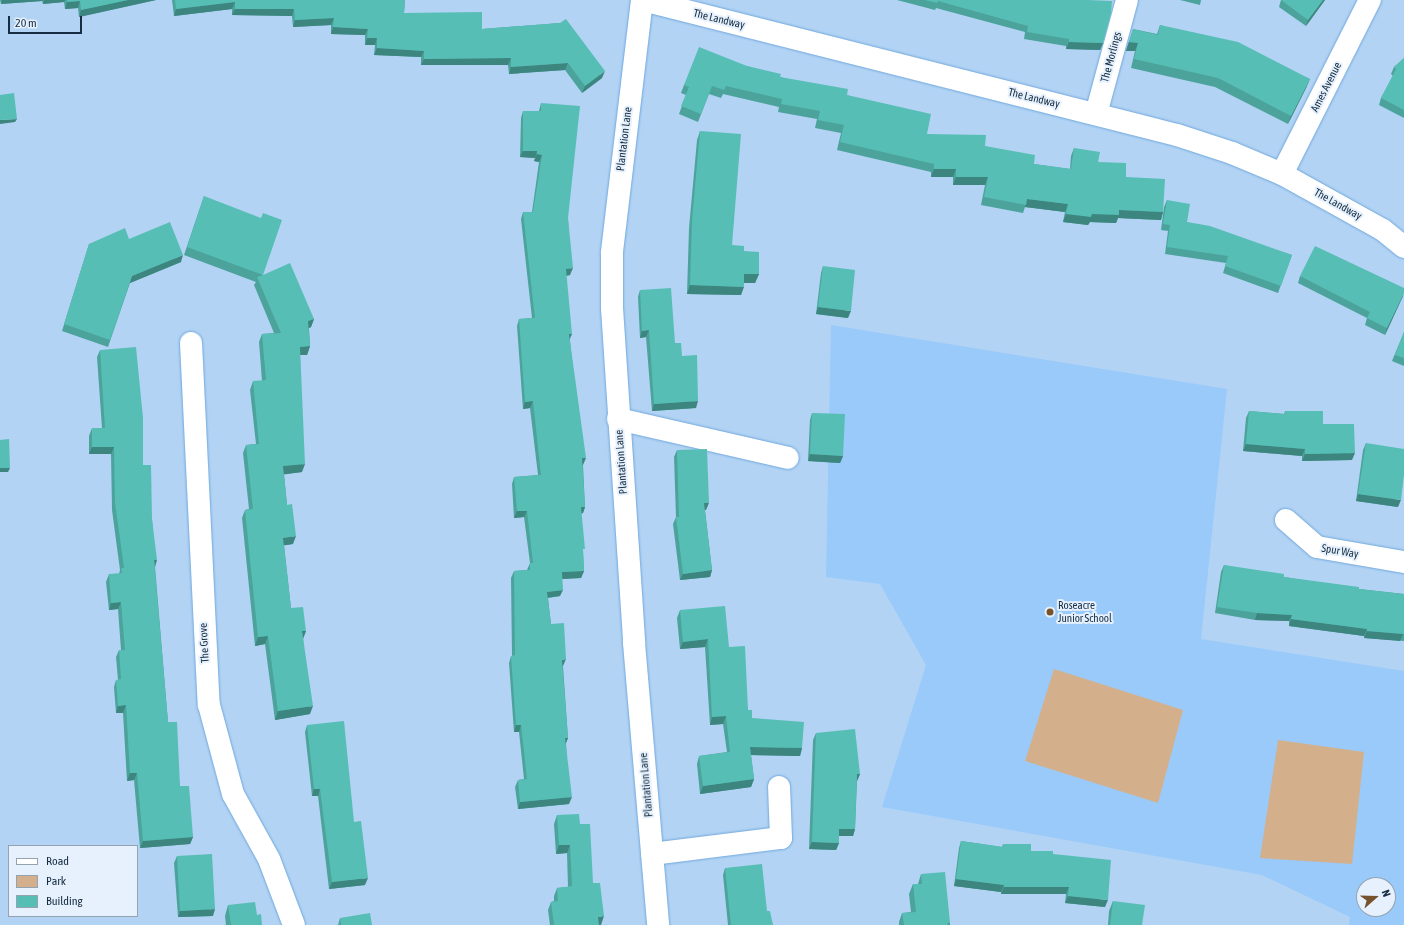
<!DOCTYPE html>
<style>
body{margin:0}
#map{position:relative;width:1404px;height:925px;overflow:hidden;background:#b2d3f4;font-family:"Asap Condensed",sans-serif}
div>[style]{position:absolute}
[style*='--x']{left:calc(var(--x)*1px);top:calc(var(--y)*1px);width:calc(var(--w)*1px);rotate:calc(var(--a)*1deg)}
.built>*{inset:0;background:#99cafa}
.green>*{inset:0;background:#d3b08b}
.roads{filter:drop-shadow(0 0 1px #71a8dc) drop-shadow(0 0 1px #71a8dc)}
.minor>*{height:22px;margin:-11px;padding:0 11px;transform-origin:11px;border-radius:11px;background:#fff}
.wall>*{inset:0;background:#4ba39c}
.shaded-wall>*{inset:0;background:#3d857f}
.building>*{inset:0;background:#57beb5}
.dots>*{width:11px;height:11px;translate:-50% -50%;box-sizing:border-box;border:2px solid #e6f1fd;border-radius:50%}
span{translate:-50% -50%;white-space:nowrap;text-align:center;line-height:1.15;-webkit-text-stroke:4px #e6f1fd;paint-order:stroke}
.street-label{font-size:11px;color:#162d42}
.poi-label{font-size:11px;color:#162d42}
.left{translate:0 -50%;text-align:left}
.legend{position:absolute;left:8px;top:845px;width:130px;height:72px;box-sizing:border-box;background:#e6f1fd;border:1px solid #93a3b2;margin:0;padding:5px 7px;list-style:none;font-size:12px;color:#162d42}
.legend li{display:flex;align-items:center;gap:8px;height:20px}
.legend b{width:20px;border:1px solid #93a3b2}
.north{position:absolute;left:1356px;top:877px;width:40px;height:40px;box-sizing:border-box;background:#e6f1fd;border:1px solid #93a3b2;border-radius:50%;rotate:70deg;font-size:11px;font-weight:700;line-height:16px;text-align:center;color:#162d42}
.north::after{content:'';display:block;margin:auto;width:14px;height:18px;background:#76532c;clip-path:polygon(50% 0,100% 100%,50% 72%,0 100%)}
.scale{position:absolute;left:8px;top:16px;width:74px;height:18px;box-sizing:border-box;border:2px solid #162d42;border-top:0;padding-left:5px;font-size:12px;line-height:14px;white-space:nowrap;color:#162d42;-webkit-text-stroke:3px #e6f1fd;paint-order:stroke}
</style>
<div id="map">
<div class="built">
<i style="clip-path:polygon(evenodd,831px 325px,1227px 389px,1201px 639px,1404px 671px,1404px 925px,1349px 925px,1350px 917px,1262px 875px,882px 807px,926px 665px,880px 584px,826px 577px,831px 325px,1364px 885px,1388px 885px,1388px 909px,1364px 909px,1364px 885px)"></i>
</div>
<div class="green">
<i style="clip-path:polygon(1054px 669px,1183px 710px,1158px 803px,1025px 761px)"></i>
<i style="clip-path:polygon(1278px 740px,1364px 752px,1352px 864px,1260px 858px)"></i>
</div>
<div class="roads">
<div class="minor">
<i style="--x:642;--y:0;--w:255;--a:96.8"></i>
<i style="--x:612;--y:253;--w:55;--a:90"></i>
<i style="--x:612;--y:308;--w:336;--a:86.2"></i>
<i style="--x:634;--y:643;--w:283;--a:85.1"></i>
<i style="--x:643;--y:0;--w:551;--a:14.19"></i>
<i style="--x:1177;--y:135;--w:58;--a:18.1"></i>
<i style="--x:1232;--y:153;--w:54;--a:22.8"></i>
<i style="--x:1282;--y:174;--w:115;--a:29"></i>
<i style="--x:1383;--y:230;--w:27;--a:39"></i>
<i style="--x:1096;--y:114;--w:118;--a:-74.8"></i>
<i style="--x:1282;--y:174;--w:195;--a:-63.2"></i>
<i style="--x:191;--y:343;--w:362;--a:87.2"></i>
<i style="--x:209;--y:705;--w:92;--a:74.9"></i>
<i style="--x:233;--y:794;--w:74;--a:61"></i>
<i style="--x:269;--y:859;--w:71;--a:69.3"></i>
<i style="--x:618;--y:419;--w:174;--a:12.9"></i>
<i style="--x:1286;--y:520;--w:41;--a:41.1"></i>
<i style="--x:1317;--y:547;--w:88;--a:9.8"></i>
<i style="--x:652;--y:854;--w:130;--a:-7.1"></i>
<i style="--x:781;--y:838;--w:51;--a:-92.2"></i>
</div>
</div>
<div class="wall">
<i style="clip-path:polygon(0 0,156px 0,79px 17px,78px 8px,65px 9px,64px 2px,43px 4px,42px 1px,1px 4px)"></i>
<i style="clip-path:polygon(172px 0,405px 0,404px 13px,482px 29px,560px 23px,602px 78px,582px 93px,565px 70px,509px 74px,508px 65px,421px 65px,421px 57px,374px 55px,375px 45px,365px 45px,365px 35px,331px 34px,331px 25px,293px 27px,292px 16px,232px 15px,232px 9px,174px 16px)"></i>
<i style="clip-path:polygon(897px 0,1088px 0,1103px 43px,1100px 50px,1066px 49px,1066px 46px,1024px 39px,1025px 32px,936px 8px,935px 10px)"></i>
<i style="clip-path:polygon(1180px 0,1201px 0,1200px 5px)"></i>
<i style="clip-path:polygon(1281px 0,1325px 0,1306px 26px,1279px 7px)"></i>
<i style="clip-path:polygon(1160px 25px,1310px 79px,1306px 88px,1288px 124px,1215px 87px,1131px 68px,1135px 51px,1126px 51px,1133px 29px,1157px 34px)"></i>
<i style="clip-path:polygon(1404px 58px,1404px 118px,1379px 105px,1381px 98px,1393px 76px,1391px 74px,1394px 67px)"></i>
<i style="clip-path:polygon(747px 66px,780px 77px,847px 95px,927px 134px,985px 146px,1034px 164px,1070px 169px,1071px 156px,1074px 148px,1126px 177px,1163px 212px,1161px 220px,1118px 218px,1116px 223px,1090px 222px,1088px 225px,1063px 222px,1065px 212px,1025px 207px,1023px 213px,981px 205px,985px 185px,953px 185px,953px 177px,931px 177px,931px 172px,837px 150px,841px 133px,815px 128px,817px 119px,778px 112px,779px 107px,723px 94px,721px 98px,709px 94px,698px 122px,679px 114px,686px 95px,681px 93px,684px 85px)"></i>
<i style="clip-path:polygon(541px 103px,568px 218px,570px 275px,566px 276px,570px 341px,583px 465px,585px 507px,583px 513px,581px 514px,584px 571px,581px 578px,562px 579px,560px 596px,548px 598px,551px 624px,563px 666px,568px 738px,566px 743px,569px 804px,518px 809px,515px 787px,518px 780px,524px 779px,519px 732px,514px 732px,509px 663px,511px 656px,512px 656px,511px 578px,514px 571px,527px 570px,530px 563px,524px 517px,514px 518px,512px 484px,514px 477px,538px 475px,530px 408px,523px 409px,517px 326px,519px 319px,532px 318px,521px 219px,523px 212px,532px 212px,539px 162px,534px 161px,535px 158px,520px 157px,521px 118px,523px 111px,539px 111px)"></i>
<i style="clip-path:polygon(700px 131px,732px 245px,744px 251px,759px 274px,755px 283px,744px 283px,741px 295px,687px 294px,689px 228px,697px 140px)"></i>
<i style="clip-path:polygon(204px 196px,263px 275px,314px 319px,311px 327px,309px 328px,310px 346px,307px 355px,300px 355px,302px 472px,284px 474px,287px 505px,293px 544px,284px 545px,291px 608px,306px 631px,303px 638px,310px 714px,275px 720px,265px 644px,255px 646px,242px 518px,245px 510px,249px 509px,243px 453px,246px 445px,256px 444px,250px 390px,253px 381px,262px 381px,259px 342px,262px 334px,274px 333px,254px 285px,256px 282px,184px 255px)"></i>
<i style="clip-path:polygon(1167px 200px,1187px 222px,1292px 255px,1278px 293px,1223px 273px,1226px 263px,1165px 254px,1168px 231px,1161px 230px,1164px 207px)"></i>
<i style="clip-path:polygon(129px 239px,181px 262px,130px 283px,108px 347px,62px 331px,89px 244px)"></i>
<i style="clip-path:polygon(823px 266px,848px 318px,816px 314px,821px 273px)"></i>
<i style="clip-path:polygon(1300px 276px,1403px 296px,1385px 335px,1365px 325px,1367px 318px,1298px 283px)"></i>
<i style="clip-path:polygon(640px 290px,675px 343px,696px 408px,652px 411px,646px 337px,640px 338px,638px 297px)"></i>
<i style="clip-path:polygon(1404px 332px,1404px 366px,1392px 361px)"></i>
<i style="clip-path:polygon(100px 350px,143px 465px,152px 519px,155px 567px,168px 722px,180px 786px,193px 837px,190px 844px,140px 848px,134px 780px,127px 781px,123px 713px,116px 713px,114px 687px,116px 680px,118px 680px,116px 657px,119px 650px,121px 650px,118px 609px,109px 610px,106px 582px,109px 574px,119px 574px,120px 570px,112px 510px,111px 454px,89px 454px,89px 436px,92px 428px,102px 428px,97px 357px)"></i>
<i style="clip-path:polygon(1249px 411px,1284px 414px,1285px 411px,1323px 424px,1352px 460px,1302px 461px,1302px 456px,1243px 451px,1246px 418px)"></i>
<i style="clip-path:polygon(812px 413px,843px 456px,840px 463px,808px 461px,810px 420px)"></i>
<i style="clip-path:polygon(1366px 443px,1398px 507px,1356px 501px,1363px 450px)"></i>
<i style="clip-path:polygon(677px 450px,706px 510px,705px 510px,712px 570px,710px 577px,680px 580px,673px 524px,676px 517px,674px 457px)"></i>
<i style="clip-path:polygon(1224px 565px,1284px 577px,1359px 589px,1404px 594px,1404px 641px,1364px 638px,1364px 636px,1289px 626px,1289px 621px,1255px 620px,1215px 613px,1221px 572px)"></i>
<i style="clip-path:polygon(680px 610px,729px 647px,748px 710px,752px 718px,802px 748px,800px 756px,751px 755px,754px 779px,751px 787px,700px 794px,697px 764px,699px 756px,727px 752px,723px 724px,710px 725px,705px 647px,680px 649px,677px 618px)"></i>
<i style="clip-path:polygon(307px 725px,365px 885px,329px 889px,318px 796px,312px 796px,305px 732px)"></i>
<i style="clip-path:polygon(816px 733px,860px 774px,857px 781px,855px 829px,853px 836px,839px 836px,839px 843px,836px 850px,809px 849px,813px 740px)"></i>
<i style="clip-path:polygon(557px 815px,580px 824px,601px 925px,550px 925px,548px 910px,551px 902px,554px 901px,554px 896px,557px 888px,568px 887px,567px 853px,556px 854px,554px 824px)"></i>
<i style="clip-path:polygon(961px 841px,1002px 847px,1003px 844px,1031px 851px,1053px 854px,1105px 907px,1065px 903px,1066px 894px,1001px 894px,1001px 892px,954px 886px,959px 848px)"></i>
<i style="clip-path:polygon(177px 856px,213px 916px,178px 917px,174px 863px)"></i>
<i style="clip-path:polygon(725px 868px,767px 911px,773px 925px,728px 925px,723px 875px)"></i>
<i style="clip-path:polygon(921px 874px,950px 923px,950px 925px,899px 925px,899px 922px,902px 913px,911px 912px,909px 894px,913px 884px,918px 884px)"></i>
<i style="clip-path:polygon(1113px 901px,1142px 925px,1108px 925px,1109px 911px)"></i>
<i style="clip-path:polygon(228px 905px,257px 915px,262px 925px,226px 925px,225px 916px)"></i>
<i style="clip-path:polygon(340px 918px,372px 925px,338px 925px)"></i>
</div>
<div class="shaded-wall">
<i style="clip-path:polygon(2px 0,43px 0,42px 1px,1px 4px)"></i>
<i style="clip-path:polygon(44px 0,65px 0,64px 2px,43px 4px)"></i>
<i style="clip-path:polygon(128px 0,156px 0,79px 17px,81px 10px)"></i>
<i style="clip-path:polygon(1323px 0,1325px 0,1306px 26px,1308px 20px)"></i>
<i style="clip-path:polygon(80px 1px,78px 8px,65px 9px,67px 2px)"></i>
<i style="clip-path:polygon(235px 2px,232px 9px,174px 16px,176px 9px)"></i>
<i style="clip-path:polygon(235px 9px,294px 9px,292px 16px,232px 15px)"></i>
<i style="clip-path:polygon(334px 18px,331px 25px,293px 27px,295px 20px)"></i>
<i style="clip-path:polygon(333px 27px,368px 29px,365px 35px,331px 34px)"></i>
<i style="clip-path:polygon(367px 38px,377px 38px,375px 45px,365px 45px)"></i>
<i style="clip-path:polygon(1069px 42px,1103px 43px,1100px 50px,1066px 49px)"></i>
<i style="clip-path:polygon(1129px 42px,1138px 43px,1135px 51px,1126px 51px)"></i>
<i style="clip-path:polygon(377px 48px,424px 51px,421px 57px,374px 55px)"></i>
<i style="clip-path:polygon(511px 58px,508px 65px,421px 65px,424px 59px)"></i>
<i style="clip-path:polygon(568px 63px,565px 70px,509px 74px,511px 67px)"></i>
<i style="clip-path:polygon(605px 71px,602px 78px,582px 93px,585px 86px)"></i>
<i style="clip-path:polygon(1310px 79px,1306px 88px,1288px 124px,1291px 116px)"></i>
<i style="clip-path:polygon(17px 119px,15px 122px,0 124px,0 120px)"></i>
<i style="clip-path:polygon(523px 151px,537px 151px,535px 158px,520px 157px)"></i>
<i style="clip-path:polygon(537px 154px,542px 155px,539px 162px,534px 161px)"></i>
<i style="clip-path:polygon(934px 169px,956px 169px,953px 177px,931px 177px)"></i>
<i style="clip-path:polygon(956px 177px,988px 177px,985px 185px,953px 185px)"></i>
<i style="clip-path:polygon(1027px 199px,1068px 204px,1065px 212px,1025px 207px)"></i>
<i style="clip-path:polygon(1119px 210px,1163px 212px,1161px 220px,1118px 218px,1116px 223px,1090px 222px,1088px 225px,1063px 222px,1066px 214px,1092px 214px)"></i>
<i style="clip-path:polygon(183px 255px,181px 262px,130px 283px,132px 276px)"></i>
<i style="clip-path:polygon(573px 268px,570px 275px,563px 276px,566px 269px)"></i>
<i style="clip-path:polygon(744px 274px,759px 274px,755px 283px,741px 283px)"></i>
<i style="clip-path:polygon(690px 285px,744px 287px,741px 295px,687px 294px)"></i>
<i style="clip-path:polygon(1404px 293px,1403px 296px,1385px 335px,1387px 328px)"></i>
<i style="clip-path:polygon(818px 307px,851px 311px,848px 318px,816px 314px)"></i>
<i style="clip-path:polygon(314px 319px,311px 327px,305px 330px,308px 321px)"></i>
<i style="clip-path:polygon(649px 330px,646px 337px,640px 338px,642px 331px)"></i>
<i style="clip-path:polygon(569px 334px,572px 334px,569px 341px)"></i>
<i style="clip-path:polygon(310px 346px,307px 355px,296px 355px,300px 347px)"></i>
<i style="clip-path:polygon(533px 401px,530px 408px,523px 409px,525px 402px)"></i>
<i style="clip-path:polygon(698px 401px,696px 408px,652px 411px,654px 404px)"></i>
<i style="clip-path:polygon(1246px 444px,1305px 449px,1302px 456px,1243px 451px)"></i>
<i style="clip-path:polygon(92px 447px,114px 447px,111px 454px,89px 454px)"></i>
<i style="clip-path:polygon(1355px 453px,1352px 460px,1302px 461px,1305px 454px)"></i>
<i style="clip-path:polygon(810px 454px,843px 456px,840px 463px,808px 461px)"></i>
<i style="clip-path:polygon(582px 458px,586px 458px,583px 465px,580px 465px)"></i>
<i style="clip-path:polygon(305px 464px,302px 472px,280px 475px,283px 466px)"></i>
<i style="clip-path:polygon(0 468px,10px 468px,8px 472px,0 472px)"></i>
<i style="clip-path:polygon(1358px 494px,1401px 500px,1398px 507px,1356px 501px)"></i>
<i style="clip-path:polygon(704px 503px,709px 503px,706px 510px,701px 510px)"></i>
<i style="clip-path:polygon(581px 507px,585px 507px,583px 513px,578px 514px)"></i>
<i style="clip-path:polygon(517px 511px,527px 511px,524px 517px,514px 518px)"></i>
<i style="clip-path:polygon(296px 536px,293px 544px,280px 546px,283px 538px)"></i>
<i style="clip-path:polygon(154px 560px,157px 560px,155px 567px)"></i>
<i style="clip-path:polygon(712px 570px,710px 577px,680px 580px,683px 574px)"></i>
<i style="clip-path:polygon(584px 571px,581px 578px,560px 579px,562px 572px)"></i>
<i style="clip-path:polygon(563px 590px,560px 596px,545px 598px,547px 592px)"></i>
<i style="clip-path:polygon(121px 602px,118px 609px,109px 610px,111px 603px)"></i>
<i style="clip-path:polygon(1257px 613px,1292px 615px,1289px 621px,1255px 620px)"></i>
<i style="clip-path:polygon(1291px 619px,1367px 629px,1364px 636px,1289px 626px)"></i>
<i style="clip-path:polygon(302px 631px,306px 631px,303px 639px)"></i>
<i style="clip-path:polygon(1367px 631px,1403px 634px,1400px 641px,1364px 638px)"></i>
<i style="clip-path:polygon(268px 636px,265px 644px,255px 646px,258px 637px)"></i>
<i style="clip-path:polygon(708px 639px,705px 647px,680px 649px,683px 642px)"></i>
<i style="clip-path:polygon(566px 659px,563px 666px,560px 667px,562px 660px)"></i>
<i style="clip-path:polygon(126px 705px,123px 713px,116px 713px,118px 706px)"></i>
<i style="clip-path:polygon(313px 706px,310px 714px,275px 720px,278px 711px)"></i>
<i style="clip-path:polygon(726px 716px,723px 724px,710px 725px,712px 717px)"></i>
<i style="clip-path:polygon(516px 725px,521px 725px,519px 732px,514px 732px)"></i>
<i style="clip-path:polygon(565px 738px,568px 738px,565px 745px)"></i>
<i style="clip-path:polygon(750px 747px,802px 748px,800px 756px,747px 755px)"></i>
<i style="clip-path:polygon(130px 773px,137px 773px,134px 780px,127px 781px)"></i>
<i style="clip-path:polygon(857px 774px,860px 774px,857px 781px)"></i>
<i style="clip-path:polygon(754px 779px,751px 787px,700px 794px,703px 786px)"></i>
<i style="clip-path:polygon(314px 789px,320px 789px,318px 796px,312px 796px)"></i>
<i style="clip-path:polygon(572px 797px,569px 804px,518px 809px,520px 802px)"></i>
<i style="clip-path:polygon(839px 829px,855px 829px,853px 836px,837px 836px)"></i>
<i style="clip-path:polygon(193px 837px,190px 844px,140px 848px,143px 841px)"></i>
<i style="clip-path:polygon(812px 842px,839px 843px,836px 850px,809px 849px)"></i>
<i style="clip-path:polygon(559px 845px,570px 845px,567px 853px,556px 854px)"></i>
<i style="clip-path:polygon(368px 878px,365px 885px,329px 889px,332px 882px)"></i>
<i style="clip-path:polygon(956px 879px,1004px 885px,1001px 892px,954px 886px)"></i>
<i style="clip-path:polygon(1004px 887px,1069px 887px,1066px 894px,1001px 894px)"></i>
<i style="clip-path:polygon(1068px 896px,1108px 900px,1105px 907px,1065px 903px)"></i>
<i style="clip-path:polygon(215px 909px,213px 916px,178px 917px,180px 911px)"></i>
<i style="clip-path:polygon(604px 916px,601px 925px,595px 925px,598px 917px)"></i>
</div>
<div class="building">
<i style="clip-path:polygon(67px 0,128px 0,81px 10px,80px 1px,67px 2px)"></i>
<i style="clip-path:polygon(175px 0,405px 0,404px 13px,482px 12px,482px 29px,560px 23px,566px 19px,605px 71px,585px 86px,568px 63px,511px 67px,511px 58px,424px 59px,424px 51px,377px 48px,377px 38px,367px 38px,368px 29px,333px 27px,334px 18px,295px 20px,294px 9px,235px 9px,235px 2px,176px 9px)"></i>
<i style="clip-path:polygon(925px 0,1088px 0,1112px 1px,1111px 13px,1103px 43px,1069px 42px,1069px 39px,1027px 32px,1028px 26px,938px 1px,937px 3px)"></i>
<i style="clip-path:polygon(1281px 0,1323px 0,1308px 20px)"></i>
<i style="clip-path:polygon(1160px 25px,1238px 42px,1310px 79px,1291px 116px,1218px 78px,1134px 59px,1138px 43px,1129px 42px,1133px 29px,1158px 35px)"></i>
<i style="clip-path:polygon(699px 47px,747px 66px,781px 74px,780px 77px,848px 89px,847px 95px,931px 114px,927px 134px,986px 135px,985px 146px,1035px 155px,1034px 164px,1071px 169px,1074px 148px,1100px 152px,1098px 162px,1126px 163px,1126px 177px,1165px 179px,1163px 212px,1119px 210px,1119px 215px,1092px 214px,1091px 217px,1066px 214px,1068px 204px,1027px 199px,1026px 205px,984px 197px,988px 177px,956px 177px,956px 169px,934px 169px,934px 164px,840px 142px,844px 125px,818px 120px,820px 111px,781px 104px,782px 99px,726px 86px,724px 90px,712px 86px,701px 114px,681px 106px,689px 87px,684px 85px)"></i>
<i style="clip-path:polygon(1404px 58px,1404px 110px,1381px 98px,1396px 69px,1394px 67px)"></i>
<i style="clip-path:polygon(14px 93px,17px 119px,0 120px,0 95px)"></i>
<i style="clip-path:polygon(541px 103px,580px 106px,568px 218px,573px 268px,566px 269px,572px 334px,569px 334px,586px 458px,582px 458px,585px 507px,581px 507px,585px 549px,583px 549px,584px 571px,562px 572px,563px 590px,547px 592px,551px 624px,564px 623px,566px 659px,562px 660px,568px 738px,565px 738px,572px 797px,520px 802px,518px 780px,527px 779px,521px 725px,516px 725px,511px 656px,515px 655px,514px 571px,530px 570px,530px 563px,533px 563px,527px 511px,517px 511px,514px 477px,541px 475px,533px 401px,525px 402px,519px 319px,535px 318px,523px 212px,533px 212px,542px 155px,537px 154px,537px 151px,523px 151px,523px 111px,541px 111px)"></i>
<i style="clip-path:polygon(700px 131px,741px 134px,732px 245px,744px 246px,744px 251px,759px 252px,759px 274px,744px 274px,744px 287px,690px 285px,692px 220px)"></i>
<i style="clip-path:polygon(204px 196px,261px 218px,263px 213px,282px 220px,263px 275px,290px 263px,314px 319px,308px 321px,310px 346px,300px 347px,305px 464px,283px 466px,287px 505px,292px 504px,296px 536px,283px 538px,291px 608px,303px 607px,306px 631px,302px 631px,313px 706px,278px 711px,268px 636px,258px 637px,245px 510px,253px 509px,246px 445px,259px 444px,253px 381px,266px 380px,262px 334px,281px 333px,257px 277px,263px 275px,187px 247px)"></i>
<i style="clip-path:polygon(1167px 200px,1190px 204px,1187px 222px,1210px 226px,1292px 255px,1281px 286px,1225px 266px,1228px 256px,1167px 247px,1170px 225px,1163px 224px)"></i>
<i style="clip-path:polygon(170px 222px,183px 255px,132px 276px,110px 340px,64px 324px,89px 244px,125px 228px,129px 239px)"></i>
<i style="clip-path:polygon(1315px 246px,1404px 288px,1404px 293px,1387px 328px,1367px 318px,1370px 312px,1300px 276px)"></i>
<i style="clip-path:polygon(823px 266px,855px 270px,851px 311px,818px 307px)"></i>
<i style="clip-path:polygon(671px 288px,675px 343px,681px 343px,682px 356px,697px 355px,698px 401px,654px 404px,649px 330px,642px 331px,640px 290px)"></i>
<i style="clip-path:polygon(1404px 332px,1404px 358px,1395px 355px)"></i>
<i style="clip-path:polygon(136px 347px,143px 418px,143px 465px,151px 465px,152px 519px,157px 560px,154px 560px,168px 722px,177px 722px,180px 786px,189px 786px,193px 837px,143px 841px,137px 773px,130px 773px,126px 705px,118px 706px,116px 680px,121px 679px,119px 650px,125px 650px,121px 602px,111px 603px,109px 574px,122px 573px,121px 568px,124px 568px,115px 503px,114px 447px,92px 447px,92px 428px,105px 428px,100px 350px)"></i>
<i style="clip-path:polygon(1249px 411px,1285px 414px,1285px 411px,1323px 411px,1323px 424px,1354px 424px,1355px 453px,1305px 454px,1305px 449px,1246px 444px)"></i>
<i style="clip-path:polygon(812px 413px,845px 414px,843px 456px,810px 454px)"></i>
<i style="clip-path:polygon(9px 439px,10px 468px,0 468px,0 440px)"></i>
<i style="clip-path:polygon(1366px 443px,1404px 449px,1404px 475px,1401px 500px,1358px 494px)"></i>
<i style="clip-path:polygon(707px 449px,709px 503px,704px 503px,712px 570px,683px 574px,676px 517px,679px 517px,677px 450px)"></i>
<i style="clip-path:polygon(1224px 565px,1284px 574px,1284px 577px,1359px 587px,1359px 589px,1404px 594px,1404px 634px,1367px 631px,1367px 629px,1291px 619px,1292px 615px,1257px 613px,1217px 607px)"></i>
<i style="clip-path:polygon(725px 606px,729px 647px,745px 646px,748px 710px,752px 710px,752px 718px,804px 722px,802px 748px,750px 747px,754px 779px,703px 786px,699px 756px,730px 752px,726px 716px,712px 717px,708px 639px,683px 642px,680px 610px)"></i>
<i style="clip-path:polygon(344px 721px,354px 822px,361px 821px,368px 878px,332px 882px,320px 789px,314px 789px,307px 725px)"></i>
<i style="clip-path:polygon(855px 729px,860px 774px,857px 774px,855px 829px,839px 829px,839px 843px,812px 842px,816px 733px)"></i>
<i style="clip-path:polygon(579px 814px,580px 824px,590px 824px,593px 883px,600px 883px,604px 916px,598px 917px,599px 925px,554px 925px,551px 902px,558px 901px,557px 888px,572px 886px,570px 845px,559px 845px,557px 815px)"></i>
<i style="clip-path:polygon(961px 841px,1003px 847px,1003px 844px,1031px 844px,1031px 851px,1053px 851px,1053px 854px,1111px 860px,1108px 900px,1068px 896px,1069px 887px,1004px 887px,1004px 885px,956px 879px)"></i>
<i style="clip-path:polygon(212px 854px,215px 909px,180px 911px,177px 856px)"></i>
<i style="clip-path:polygon(762px 864px,767px 911px,770px 911px,773px 925px,731px 925px,725px 868px)"></i>
<i style="clip-path:polygon(945px 872px,950px 923px,948px 923px,947px 925px,904px 925px,902px 913px,916px 912px,913px 884px,922px 884px,921px 874px)"></i>
<i style="clip-path:polygon(1113px 901px,1145px 905px,1142px 925px,1110px 925px)"></i>
<i style="clip-path:polygon(255px 902px,257px 915px,261px 914px,262px 925px,231px 925px,228px 905px)"></i>
<i style="clip-path:polygon(370px 913px,372px 925px,341px 925px,340px 918px)"></i>
</div>
<div class="dots">
<i style="left:1050px;top:612px;background:#76532c"></i>
</div>
<div class="street-label">
<span style="left:719px;top:19px;rotate:14deg">The Landway</span>
<span style="left:1111px;top:57px;rotate:-75deg">The Morlings</span>
<span style="left:1326px;top:87px;rotate:-63deg">Ames Avenue</span>
<span style="left:1034px;top:98px;rotate:14deg">The Landway</span>
<span style="left:624px;top:139px;rotate:-83deg">Plantation Lane</span>
<span style="left:1338px;top:204px;rotate:29deg">The Landway</span>
<span style="left:621px;top:462px;rotate:-94deg">Plantation Lane</span>
<span style="left:1340px;top:551px;rotate:10deg">Spur Way</span>
<span style="left:204px;top:643px;rotate:-93deg">The Grove</span>
<span style="left:646px;top:785px;rotate:-95deg">Plantation Lane</span>
</div>
<div class="poi-label">
<span class="left" style="left:1058px;top:612px">Roseacre<br>Junior School</span>
</div>
<ul class="legend">
<li><b style="height:5px;background:#fff"></b>Road</li>
<li><b style="height:11px;background:#d3b08b"></b>Park</li>
<li><b style="height:11px;background:#57beb5"></b>Building</li>
</ul>
<div class="north">N</div>
<div class="scale">20 m</div>
</div>
